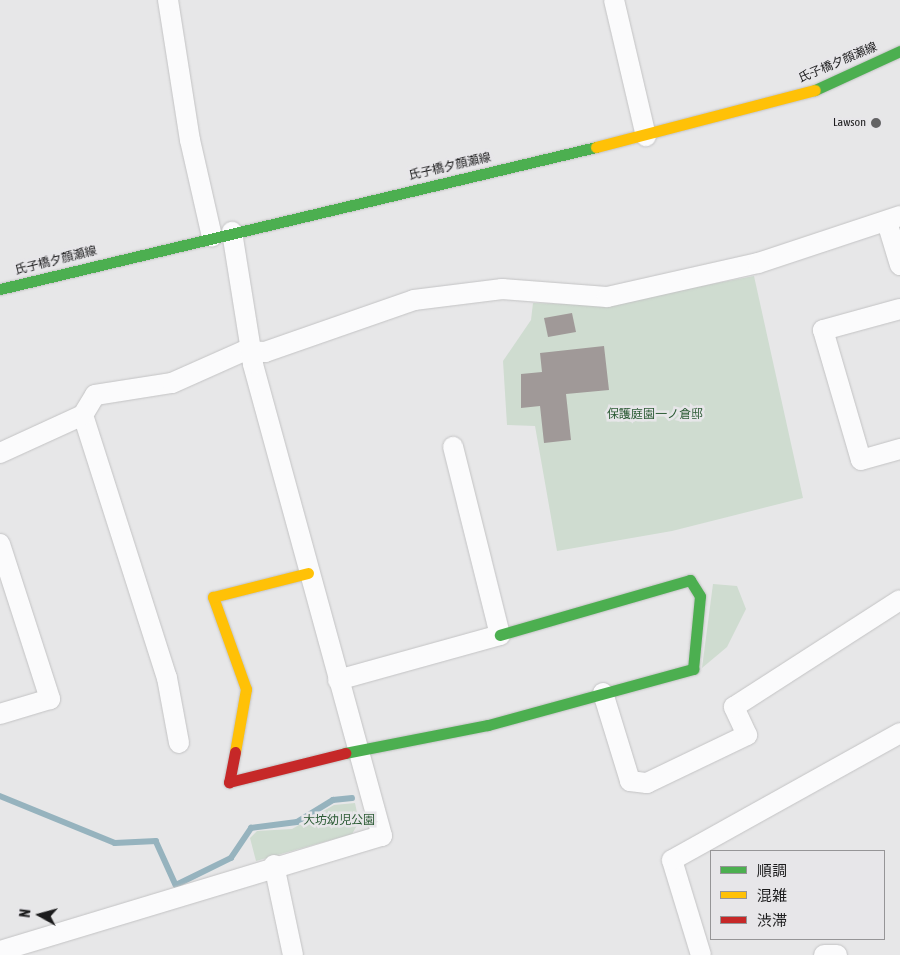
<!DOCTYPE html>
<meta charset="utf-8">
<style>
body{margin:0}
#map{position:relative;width:900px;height:955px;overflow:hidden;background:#e7e7e8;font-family:"Asap Condensed","Noto Sans JP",sans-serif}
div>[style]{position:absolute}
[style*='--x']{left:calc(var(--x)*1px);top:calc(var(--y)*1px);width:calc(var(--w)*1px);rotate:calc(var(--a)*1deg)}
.green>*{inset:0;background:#cfdcd0}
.stream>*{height:5.5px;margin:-2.75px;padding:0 2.75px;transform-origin:2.75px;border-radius:2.75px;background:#96b3be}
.building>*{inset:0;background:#a09998}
.roads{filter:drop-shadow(0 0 1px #c3c3c4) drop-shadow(0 0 1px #c3c3c4)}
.street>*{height:20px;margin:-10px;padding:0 10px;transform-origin:10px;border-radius:10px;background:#fbfbfc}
.fast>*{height:11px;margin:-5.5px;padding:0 5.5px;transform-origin:5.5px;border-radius:5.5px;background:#4caf50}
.slow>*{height:11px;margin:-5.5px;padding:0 5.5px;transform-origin:5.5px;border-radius:5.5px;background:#ffc107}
.jam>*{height:11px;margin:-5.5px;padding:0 5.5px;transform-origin:5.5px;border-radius:5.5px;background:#c62828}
.dots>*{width:14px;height:14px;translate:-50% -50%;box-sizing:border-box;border:2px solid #e7e6e9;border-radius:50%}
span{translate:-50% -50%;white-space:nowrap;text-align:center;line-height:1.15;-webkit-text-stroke:5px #e7e6e9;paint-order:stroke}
.street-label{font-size:12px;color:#1c1c1d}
.poi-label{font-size:12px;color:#1c1c1d}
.right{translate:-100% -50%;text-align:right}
.park-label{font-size:12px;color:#2c5b35}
.legend{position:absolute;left:710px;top:850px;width:175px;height:90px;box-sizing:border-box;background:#e7e6e9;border:1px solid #969597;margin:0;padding:6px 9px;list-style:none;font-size:15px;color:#1c1c1d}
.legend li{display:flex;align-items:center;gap:10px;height:25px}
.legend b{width:25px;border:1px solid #969597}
.north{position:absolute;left:15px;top:890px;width:50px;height:50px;-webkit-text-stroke:4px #e7e6e9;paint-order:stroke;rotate:277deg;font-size:14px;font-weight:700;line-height:20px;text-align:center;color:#1c1c1d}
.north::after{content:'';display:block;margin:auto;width:18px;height:22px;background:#1c1c1d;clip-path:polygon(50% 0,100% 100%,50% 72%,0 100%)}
</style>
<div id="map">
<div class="green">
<i style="clip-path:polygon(754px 276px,803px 498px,672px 531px,557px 551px,535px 426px,507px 425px,503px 361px,531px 320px,533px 303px,603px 305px)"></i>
<i style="clip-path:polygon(713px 584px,737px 586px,746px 609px,727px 647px,702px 668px)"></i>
<i style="clip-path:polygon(355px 803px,359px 822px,352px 834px,256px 861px,250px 838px,257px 831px,292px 829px,334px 805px)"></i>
</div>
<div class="stream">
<i style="--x:0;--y:796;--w:124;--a:22.2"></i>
<i style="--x:115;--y:843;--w:41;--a:-2.8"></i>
<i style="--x:156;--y:841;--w:48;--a:65.6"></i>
<i style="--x:176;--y:885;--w:61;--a:-26.1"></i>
<i style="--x:231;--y:858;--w:36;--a:-56"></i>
<i style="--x:251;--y:828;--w:46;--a:-7.4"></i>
<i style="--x:297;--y:822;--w:42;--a:-31.4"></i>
<i style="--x:333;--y:800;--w:19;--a:-6"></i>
</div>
<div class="building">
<i style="clip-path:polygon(572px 313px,576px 332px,548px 337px,544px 318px)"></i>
<i style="clip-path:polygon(604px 346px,609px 390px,566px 394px,571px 440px,544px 443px,540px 406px,521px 408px,521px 374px,542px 372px,540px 353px)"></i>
</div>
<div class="roads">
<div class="street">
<i style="--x:168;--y:0;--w:142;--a:81.1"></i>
<i style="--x:190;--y:140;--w:99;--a:77.2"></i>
<i style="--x:614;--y:0;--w:140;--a:76.8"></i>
<i style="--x:887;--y:222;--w:45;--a:73.2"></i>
<i style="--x:900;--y:309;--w:80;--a:164.7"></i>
<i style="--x:823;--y:330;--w:135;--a:73.7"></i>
<i style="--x:861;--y:460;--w:41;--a:-15.8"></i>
<i style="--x:83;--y:415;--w:276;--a:72.3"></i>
<i style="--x:167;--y:678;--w:66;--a:79.5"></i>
<i style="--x:0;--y:453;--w:91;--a:-24.6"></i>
<i style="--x:83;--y:415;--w:23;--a:-59"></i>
<i style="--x:95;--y:395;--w:78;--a:-8.9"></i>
<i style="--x:172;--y:383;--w:79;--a:-24"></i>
<i style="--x:244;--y:351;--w:21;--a:3"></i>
<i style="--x:265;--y:352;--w:158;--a:-19.2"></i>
<i style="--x:414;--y:300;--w:89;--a:-7.1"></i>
<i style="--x:502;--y:289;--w:105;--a:4.4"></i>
<i style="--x:607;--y:297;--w:155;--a:-12.7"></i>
<i style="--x:758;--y:263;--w:150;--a:-18.3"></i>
<i style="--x:0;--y:544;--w:163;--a:72.1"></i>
<i style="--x:50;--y:699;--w:52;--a:163.3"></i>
<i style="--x:338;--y:680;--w:168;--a:-15.5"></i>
<i style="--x:500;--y:635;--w:194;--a:-104"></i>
<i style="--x:603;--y:693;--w:92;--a:72.9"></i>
<i style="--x:630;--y:781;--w:17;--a:7"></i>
<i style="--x:647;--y:783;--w:111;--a:-25.6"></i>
<i style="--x:747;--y:735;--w:31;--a:-115"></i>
<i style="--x:734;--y:707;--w:197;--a:-32.8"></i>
<i style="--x:274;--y:865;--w:92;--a:78.1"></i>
<i style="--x:0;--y:951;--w:399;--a:-16.8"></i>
<i style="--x:382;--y:836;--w:490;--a:-105.3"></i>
<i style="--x:253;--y:363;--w:133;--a:-99.1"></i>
<i style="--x:701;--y:955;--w:99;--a:-107"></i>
<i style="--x:672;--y:860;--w:261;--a:-29.1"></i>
<i style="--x:824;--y:955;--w:13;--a:0"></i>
</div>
<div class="fast">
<i style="--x:815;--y:90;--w:94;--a:-24.6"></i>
<i style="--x:0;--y:289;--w:613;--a:-13.4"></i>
<i style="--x:345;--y:753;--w:146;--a:-11.1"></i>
<i style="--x:488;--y:725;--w:213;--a:-15.3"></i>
<i style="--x:693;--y:669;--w:73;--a:-84.5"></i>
<i style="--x:700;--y:596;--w:19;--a:-122"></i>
<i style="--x:690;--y:580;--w:198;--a:163.9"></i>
</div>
<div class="slow">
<i style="--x:596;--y:147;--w:226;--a:-14.6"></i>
<i style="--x:235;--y:752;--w:64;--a:-80.1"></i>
<i style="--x:246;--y:689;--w:98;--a:-109.7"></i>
<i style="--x:213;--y:597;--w:98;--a:-14.2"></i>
</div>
<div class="jam">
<i style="--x:235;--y:752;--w:31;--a:101"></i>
<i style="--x:229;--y:782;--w:120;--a:-14"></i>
</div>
</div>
<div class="dots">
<i style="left:876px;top:123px;background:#636364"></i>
</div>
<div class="street-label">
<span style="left:838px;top:63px;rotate:-23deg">氏子橋夕顔瀬線</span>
<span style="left:450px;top:167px;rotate:-13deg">氏子橋夕顔瀬線</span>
<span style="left:56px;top:261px;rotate:-14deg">氏子橋夕顔瀬線</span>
</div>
<div class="poi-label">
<span class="right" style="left:866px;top:123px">Lawson</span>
</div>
<div class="park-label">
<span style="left:655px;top:415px">保護庭園一ノ倉邸</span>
<span style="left:339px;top:821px">大坊幼児公園</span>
</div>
<ul class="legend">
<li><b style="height:6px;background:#4caf50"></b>順調</li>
<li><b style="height:6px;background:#ffc107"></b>混雑</li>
<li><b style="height:6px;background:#c62828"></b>渋滞</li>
</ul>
<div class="north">N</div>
</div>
